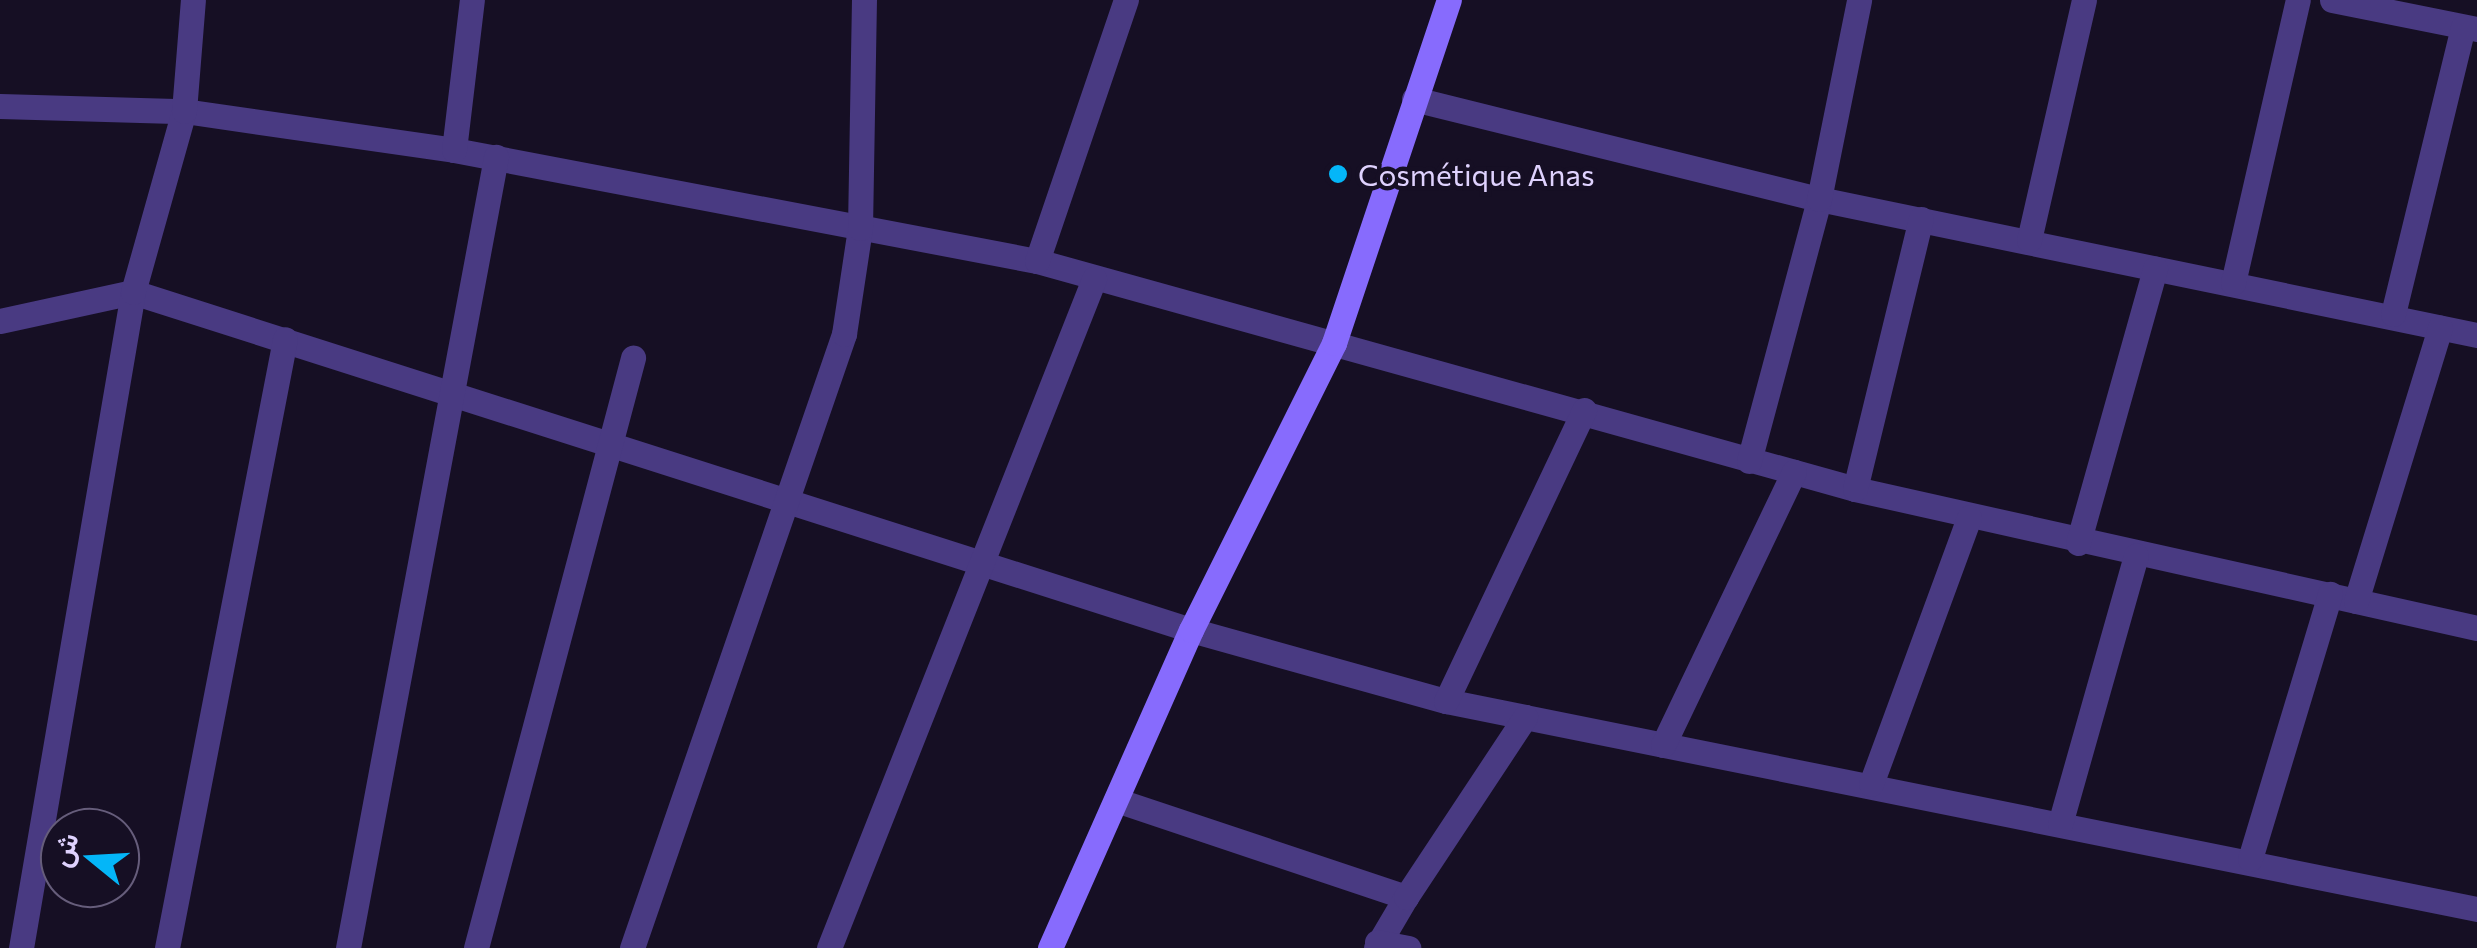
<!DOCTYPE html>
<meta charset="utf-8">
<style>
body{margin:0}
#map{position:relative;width:2477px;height:948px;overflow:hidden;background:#160f24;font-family:Commissioner,Vazirmatn,sans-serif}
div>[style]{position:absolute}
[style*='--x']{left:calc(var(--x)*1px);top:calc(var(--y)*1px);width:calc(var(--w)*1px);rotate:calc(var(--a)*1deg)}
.street>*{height:25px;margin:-12.5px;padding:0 12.5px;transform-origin:12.5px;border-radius:12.5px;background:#493a82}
.secondary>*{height:25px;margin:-12.5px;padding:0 12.5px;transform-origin:12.5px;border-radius:12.5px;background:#876bfd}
.dots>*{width:28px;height:28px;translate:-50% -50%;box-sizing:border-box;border:5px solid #160f24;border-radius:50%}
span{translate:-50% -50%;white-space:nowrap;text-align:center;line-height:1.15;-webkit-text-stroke:9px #160f24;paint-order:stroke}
.poi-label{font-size:30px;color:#dfd2fe}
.left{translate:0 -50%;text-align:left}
.north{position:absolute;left:40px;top:808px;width:100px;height:100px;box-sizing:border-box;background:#160f24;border:2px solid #665d7b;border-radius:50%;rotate:288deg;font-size:28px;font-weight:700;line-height:40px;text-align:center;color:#dfd2fe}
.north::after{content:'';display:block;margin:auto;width:35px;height:45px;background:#04b6f8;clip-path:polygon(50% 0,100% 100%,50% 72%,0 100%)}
</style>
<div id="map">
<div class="street">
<i style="--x:2332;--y:0;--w:148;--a:11.3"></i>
<i style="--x:1414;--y:99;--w:417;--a:13.9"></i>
<i style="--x:1819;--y:199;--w:672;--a:11.68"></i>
<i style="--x:0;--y:106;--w:184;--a:1.6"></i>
<i style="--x:184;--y:111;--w:273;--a:8.2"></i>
<i style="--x:454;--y:150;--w:593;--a:10.78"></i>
<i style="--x:1037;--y:261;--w:849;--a:15.57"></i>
<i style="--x:1855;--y:489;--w:637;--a:12.6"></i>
<i style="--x:454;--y:150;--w:151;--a:-83.2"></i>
<i style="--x:2029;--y:240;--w:246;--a:-77.1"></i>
<i style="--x:1037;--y:261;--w:276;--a:-71.2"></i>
<i style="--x:2233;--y:283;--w:290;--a:-77.1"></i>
<i style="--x:2393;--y:314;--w:295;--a:-76.3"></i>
<i style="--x:0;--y:321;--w:136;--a:-12.3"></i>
<i style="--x:133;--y:292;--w:1111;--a:17.72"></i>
<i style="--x:1191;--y:630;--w:265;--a:15.6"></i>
<i style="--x:1446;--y:701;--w:1052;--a:11.41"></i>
<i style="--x:1749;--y:461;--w:271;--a:-75"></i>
<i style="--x:1819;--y:199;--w:203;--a:-78.6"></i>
<i style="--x:1855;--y:489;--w:278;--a:-76.3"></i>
<i style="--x:2078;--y:543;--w:285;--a:-74.3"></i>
<i style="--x:2356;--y:601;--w:286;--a:-72.9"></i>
<i style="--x:1446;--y:701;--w:322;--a:-64.6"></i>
<i style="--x:1663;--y:745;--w:303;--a:-64.4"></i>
<i style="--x:1871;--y:784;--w:284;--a:-69.8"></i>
<i style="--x:1116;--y:800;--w:306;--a:18.5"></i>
<i style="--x:1406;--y:897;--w:59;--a:120.5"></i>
<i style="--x:2060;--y:824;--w:279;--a:-74.2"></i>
<i style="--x:2250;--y:859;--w:277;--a:-73.2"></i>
<i style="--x:1406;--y:897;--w:216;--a:-56.5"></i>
<i style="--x:1377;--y:942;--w:32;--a:11"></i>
<i style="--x:21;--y:948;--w:665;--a:-80.31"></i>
<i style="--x:133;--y:292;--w:188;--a:-74.3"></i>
<i style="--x:184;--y:111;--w:111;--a:-85.4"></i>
<i style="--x:167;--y:948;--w:620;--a:-79.03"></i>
<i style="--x:348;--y:948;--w:805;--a:-79.4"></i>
<i style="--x:476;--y:948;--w:611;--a:-75.1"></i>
<i style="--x:632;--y:948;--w:650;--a:-70.95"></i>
<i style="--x:844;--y:334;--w:107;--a:-81.4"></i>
<i style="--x:860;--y:228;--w:228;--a:-89"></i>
<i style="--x:829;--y:948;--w:720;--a:-68.39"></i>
</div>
<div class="secondary">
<i style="--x:1050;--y:948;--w:348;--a:-66.1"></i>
<i style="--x:1191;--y:630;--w:321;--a:-63.5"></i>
<i style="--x:1334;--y:343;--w:362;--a:-71.5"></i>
</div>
<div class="dots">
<i style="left:1338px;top:174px;background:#04b6f8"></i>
</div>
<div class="poi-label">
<span class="left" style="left:1358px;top:174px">Cosmétique Anas</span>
</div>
<div class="north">ش</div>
</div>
